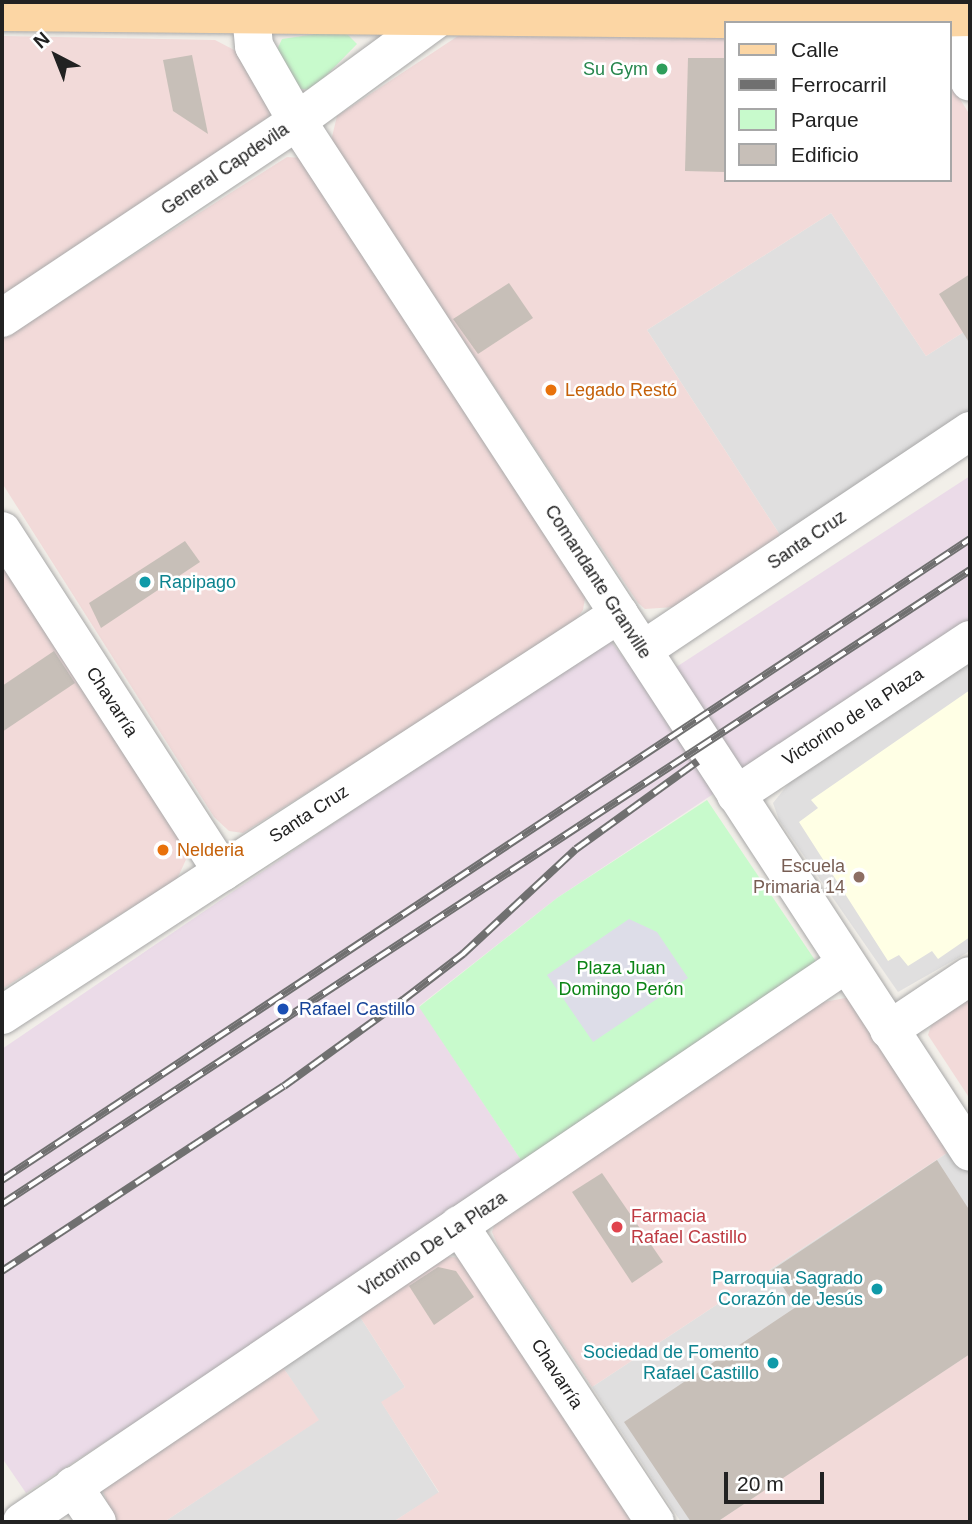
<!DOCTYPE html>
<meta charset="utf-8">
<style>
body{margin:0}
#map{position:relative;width:972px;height:1524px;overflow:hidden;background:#f2efe9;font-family:Helvetica,sans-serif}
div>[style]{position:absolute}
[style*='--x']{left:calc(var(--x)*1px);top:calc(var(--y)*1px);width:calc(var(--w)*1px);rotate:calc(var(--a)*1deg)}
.residential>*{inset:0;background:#e0dfdf}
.commercial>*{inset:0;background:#f2dad9}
.industrial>*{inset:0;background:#ebdbe8}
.education>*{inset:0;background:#ffffe5}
.park>*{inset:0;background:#c8facc}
.plaza>*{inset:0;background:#dddde8}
.building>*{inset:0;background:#c7bfb8}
.roads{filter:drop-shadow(0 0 2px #a9a9a9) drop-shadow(0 0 2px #a9a9a9)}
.minor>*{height:38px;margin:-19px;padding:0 19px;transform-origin:19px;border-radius:19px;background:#fff}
.major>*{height:38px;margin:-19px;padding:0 19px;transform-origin:19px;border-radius:19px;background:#fcd6a4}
.rail>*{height:8px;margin-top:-4px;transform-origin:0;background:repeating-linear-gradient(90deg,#fff 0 16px,#707070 0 32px);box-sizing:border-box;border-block:2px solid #707070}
.dots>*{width:19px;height:19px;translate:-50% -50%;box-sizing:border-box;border:4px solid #fff;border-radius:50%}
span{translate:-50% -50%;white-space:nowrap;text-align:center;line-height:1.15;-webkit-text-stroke:5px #fff;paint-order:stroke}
.leisure-label{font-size:18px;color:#27864d}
.right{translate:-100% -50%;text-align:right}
.street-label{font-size:18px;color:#222}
.food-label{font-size:18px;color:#c56008}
.left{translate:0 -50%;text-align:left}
.culture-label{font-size:18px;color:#0d838f}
.education-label{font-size:18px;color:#785e54}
.park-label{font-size:18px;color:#0c8416}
.transit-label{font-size:18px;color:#164399}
.health-label{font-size:18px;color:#be3a42}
.frame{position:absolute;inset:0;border:4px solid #222;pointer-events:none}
.legend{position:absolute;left:724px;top:21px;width:228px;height:161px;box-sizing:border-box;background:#fff;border:2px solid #a7a7a7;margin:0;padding:9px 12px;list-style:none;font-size:21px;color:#222}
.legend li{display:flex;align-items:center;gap:14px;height:35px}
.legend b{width:35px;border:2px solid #a7a7a7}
.north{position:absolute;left:21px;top:21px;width:70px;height:70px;-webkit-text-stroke:5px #fff;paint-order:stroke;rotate:318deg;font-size:19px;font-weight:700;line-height:28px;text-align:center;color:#222}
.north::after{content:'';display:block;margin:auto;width:24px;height:32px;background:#222;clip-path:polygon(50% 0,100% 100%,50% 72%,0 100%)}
.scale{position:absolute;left:724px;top:1472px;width:100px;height:32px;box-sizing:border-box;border:4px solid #222;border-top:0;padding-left:9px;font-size:21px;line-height:24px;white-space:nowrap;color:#222;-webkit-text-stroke:5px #fff;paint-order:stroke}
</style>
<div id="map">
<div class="residential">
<i style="clip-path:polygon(831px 213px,926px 356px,970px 328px,970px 411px,782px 538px,647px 330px)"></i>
<i style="clip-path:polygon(970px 661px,970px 951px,898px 992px,779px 820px,773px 803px,794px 777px)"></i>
<i style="clip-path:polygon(956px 1147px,970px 1168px,970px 1354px,717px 1522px,681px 1522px,592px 1387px)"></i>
<i style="clip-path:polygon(355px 1309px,405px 1387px,382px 1403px,439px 1493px,393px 1522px,164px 1522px,318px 1420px,278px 1360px)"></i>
</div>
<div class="commercial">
<i style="clip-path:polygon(2px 36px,215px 40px,238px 52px,274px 113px,2px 302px)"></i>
<i style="clip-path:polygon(458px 36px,725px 38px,725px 180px,949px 180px,949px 82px,970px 115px,970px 328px,926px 356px,831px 213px,647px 330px,782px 538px,674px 607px,645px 609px,638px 603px,331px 141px,337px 116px)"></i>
<i style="clip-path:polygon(287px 157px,302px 158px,586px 593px,583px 610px,571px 627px,243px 833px,229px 831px,214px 817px,2px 483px,2px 339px)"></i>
<i style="clip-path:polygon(2px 559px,190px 851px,177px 879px,2px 989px)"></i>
<i style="clip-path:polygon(970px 995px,970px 1099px,928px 1035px,933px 1020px)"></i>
<i style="clip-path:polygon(851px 997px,956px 1147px,592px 1387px,498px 1246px,492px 1232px,496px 1219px,818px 1003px)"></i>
<i style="clip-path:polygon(445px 1256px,459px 1258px,639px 1522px,393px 1522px,439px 1492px,381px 1402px,405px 1387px,355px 1309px)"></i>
<i style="clip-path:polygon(970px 1354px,970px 1522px,717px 1522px,870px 1419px)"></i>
<i style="clip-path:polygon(278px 1360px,319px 1420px,164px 1522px,115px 1522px,100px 1484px)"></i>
</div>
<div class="industrial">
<i style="clip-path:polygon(970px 476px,970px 623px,557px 898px,419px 1006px,527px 1169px,26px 1493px,2px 1458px,2px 1049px,607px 637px,647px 686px)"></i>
</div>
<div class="education">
<i style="clip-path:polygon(970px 690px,970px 937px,938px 959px,932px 951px,908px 966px,899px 955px,888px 961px,799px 822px,818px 808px,811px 800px)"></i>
</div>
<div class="park">
<i style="clip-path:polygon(343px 30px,357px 44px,312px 90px,301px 89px,276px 52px,282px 39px)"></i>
<i style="clip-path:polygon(707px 800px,821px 969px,527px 1169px,419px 1007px,557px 898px)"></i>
</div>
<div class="plaza">
<i style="clip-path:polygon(629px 919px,657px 932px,688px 978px,593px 1042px,547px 975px)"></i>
</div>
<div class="building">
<i style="clip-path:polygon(192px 55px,208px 134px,173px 111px,163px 60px)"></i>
<i style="clip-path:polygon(688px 58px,725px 58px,725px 172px,685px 171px)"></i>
<i style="clip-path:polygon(970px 274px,970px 344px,939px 294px)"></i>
<i style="clip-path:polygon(509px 283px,533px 318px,478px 354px,453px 319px)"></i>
<i style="clip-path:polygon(185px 541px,200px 562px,101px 628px,89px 603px)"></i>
<i style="clip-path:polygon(54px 651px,75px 683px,2px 732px,2px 686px)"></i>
<i style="clip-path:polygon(937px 1160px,970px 1211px,970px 1354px,717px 1522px,691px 1522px,624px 1422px,796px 1307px,772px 1270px)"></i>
<i style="clip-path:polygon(602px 1173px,663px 1262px,632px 1283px,572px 1192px)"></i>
<i style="clip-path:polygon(438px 1267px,456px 1271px,474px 1297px,434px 1325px,409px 1286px)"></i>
</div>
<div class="roads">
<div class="minor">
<i style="--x:250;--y:2;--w:44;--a:84.8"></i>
<i style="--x:254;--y:46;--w:86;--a:60.2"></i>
<i style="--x:297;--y:121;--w:1231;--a:56.86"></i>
<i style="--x:951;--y:2;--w:52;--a:82.3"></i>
<i style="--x:958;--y:54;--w:30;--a:67"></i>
<i style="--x:2;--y:318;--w:355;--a:-33.7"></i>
<i style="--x:297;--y:121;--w:181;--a:-36.2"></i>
<i style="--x:2;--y:531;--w:406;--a:57.1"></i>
<i style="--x:643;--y:650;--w:394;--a:-33.8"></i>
<i style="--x:736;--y:795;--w:281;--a:-33.5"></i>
<i style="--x:2;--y:1015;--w:736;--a:-33.02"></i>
<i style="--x:889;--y:1030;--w:97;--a:-33.7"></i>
<i style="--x:459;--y:1225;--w:356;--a:56.6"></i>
<i style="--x:73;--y:1486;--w:43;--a:56.3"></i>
<i style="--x:22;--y:1522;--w:993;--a:-34.12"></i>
</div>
<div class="major">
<i style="--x:2;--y:12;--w:819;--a:0.56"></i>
<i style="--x:821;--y:20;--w:149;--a:-1.2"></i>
</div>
</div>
<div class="rail">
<i style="--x:2;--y:1180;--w:1161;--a:-33.51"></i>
<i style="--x:2;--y:1204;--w:1157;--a:-33.22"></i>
<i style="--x:2;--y:1271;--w:337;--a:-33.3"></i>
<i style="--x:284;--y:1086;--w:147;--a:-35.9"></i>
<i style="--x:403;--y:1000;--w:76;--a:-37.5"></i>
<i style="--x:463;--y:954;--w:154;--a:-42.9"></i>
<i style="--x:576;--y:849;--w:150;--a:-35.8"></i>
</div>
<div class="dots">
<i style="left:662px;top:69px;background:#2e9e5b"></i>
<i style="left:551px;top:390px;background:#e8710a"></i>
<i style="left:145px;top:582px;background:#0f9aa8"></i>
<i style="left:163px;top:850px;background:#e8710a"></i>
<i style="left:859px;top:877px;background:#8d6e63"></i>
<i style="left:283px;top:1009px;background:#1a4fb4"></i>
<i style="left:617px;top:1227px;background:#e0444e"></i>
<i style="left:877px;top:1289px;background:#0f9aa8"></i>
<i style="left:773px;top:1363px;background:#0f9aa8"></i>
</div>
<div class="leisure-label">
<span class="right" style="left:648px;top:69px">Su Gym</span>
</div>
<div class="street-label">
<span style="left:225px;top:169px;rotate:-34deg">General Capdevila</span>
<span style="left:807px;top:540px;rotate:-34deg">Santa Cruz</span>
<span style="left:598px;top:582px;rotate:57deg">Comandante Granville</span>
<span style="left:112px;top:702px;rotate:57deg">Chavarría</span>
<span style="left:853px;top:717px;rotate:-33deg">Victorino de la Plaza</span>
<span style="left:309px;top:814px;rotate:-33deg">Santa Cruz</span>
<span style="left:433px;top:1244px;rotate:-34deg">Victorino De La Plaza</span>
<span style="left:557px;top:1374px;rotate:57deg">Chavarría</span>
</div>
<div class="food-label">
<span class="left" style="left:565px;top:390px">Legado Restó</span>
<span class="left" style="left:177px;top:850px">Nelderia</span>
</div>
<div class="culture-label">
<span class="left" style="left:159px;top:582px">Rapipago</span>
<span class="right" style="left:863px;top:1289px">Parroquia Sagrado<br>Corazón de Jesús</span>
<span class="right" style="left:759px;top:1363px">Sociedad de Fomento<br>Rafael Castillo</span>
</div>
<div class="education-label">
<span class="right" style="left:845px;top:877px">Escuela<br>Primaria 14</span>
</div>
<div class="park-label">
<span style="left:621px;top:979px">Plaza Juan<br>Domingo Perón</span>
</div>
<div class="transit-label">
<span class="left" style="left:299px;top:1009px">Rafael Castillo</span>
</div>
<div class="health-label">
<span class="left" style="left:631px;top:1227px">Farmacia<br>Rafael Castillo</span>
</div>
<div class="frame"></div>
<ul class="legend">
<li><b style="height:9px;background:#fcd6a4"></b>Calle</li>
<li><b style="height:9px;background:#707070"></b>Ferrocarril</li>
<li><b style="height:19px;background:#c8facc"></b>Parque</li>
<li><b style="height:19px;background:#c7bfb8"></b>Edificio</li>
</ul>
<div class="north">N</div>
<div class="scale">20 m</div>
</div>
